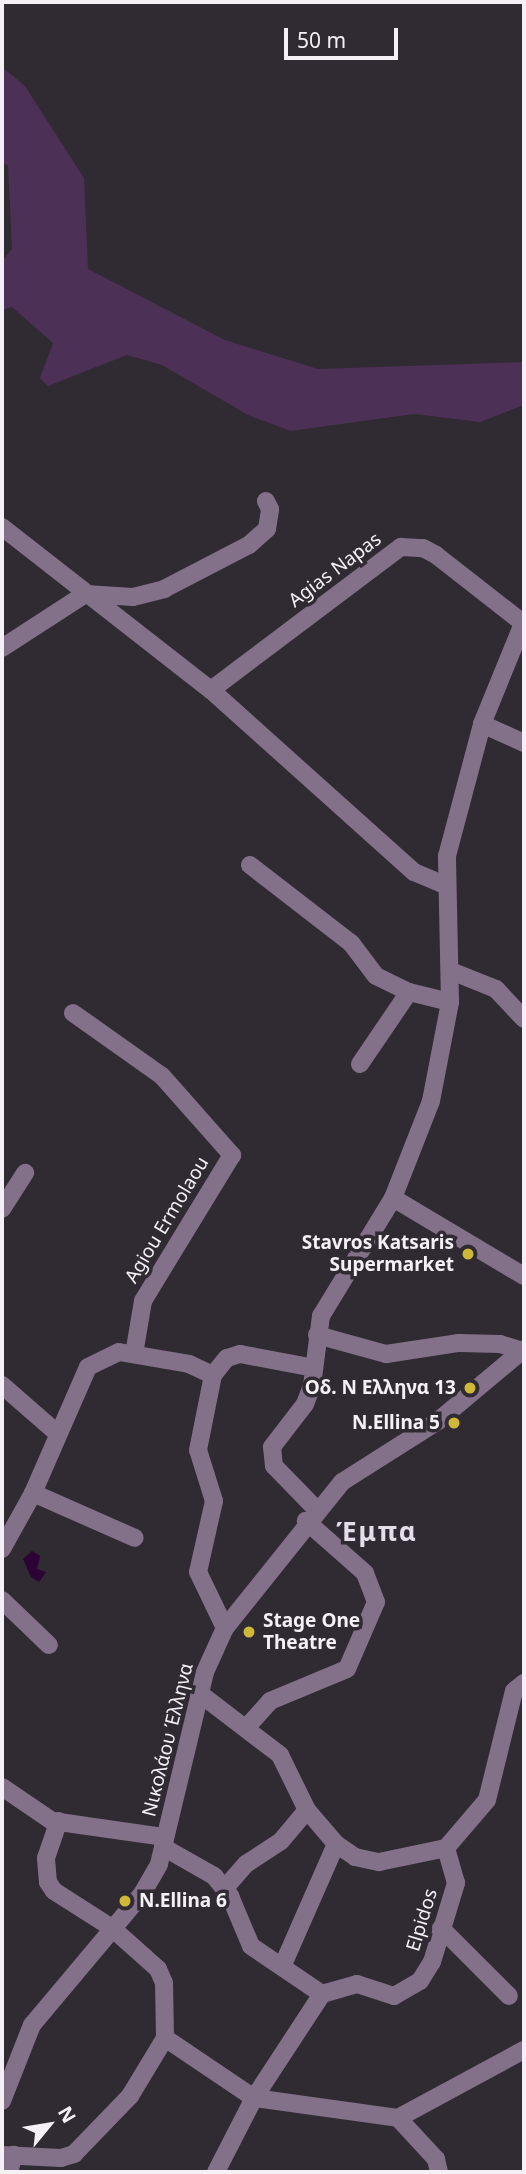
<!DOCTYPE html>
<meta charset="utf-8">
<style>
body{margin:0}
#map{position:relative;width:526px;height:2174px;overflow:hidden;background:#302a32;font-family:"Noto Sans",sans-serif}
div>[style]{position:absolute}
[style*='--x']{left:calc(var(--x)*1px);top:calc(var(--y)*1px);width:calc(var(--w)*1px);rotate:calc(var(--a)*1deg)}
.green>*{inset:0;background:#4c3055}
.water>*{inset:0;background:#2b0335}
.minor>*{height:18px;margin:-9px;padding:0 9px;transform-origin:9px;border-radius:9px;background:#837089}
.dots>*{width:19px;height:19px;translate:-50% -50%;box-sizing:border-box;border:4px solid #302a32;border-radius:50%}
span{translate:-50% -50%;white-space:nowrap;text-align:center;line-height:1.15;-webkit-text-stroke:7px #302a32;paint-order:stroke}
.street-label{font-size:19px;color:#f4f0f5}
.poi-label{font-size:19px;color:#f4f0f5;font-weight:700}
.right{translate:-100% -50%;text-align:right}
.left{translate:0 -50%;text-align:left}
.district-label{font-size:26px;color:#e5dde8;font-weight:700;letter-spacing:2px}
.frame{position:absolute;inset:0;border:4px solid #f4f0f5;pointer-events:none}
.north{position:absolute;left:14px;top:2090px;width:70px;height:70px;-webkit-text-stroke:5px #302a32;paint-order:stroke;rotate:60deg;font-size:19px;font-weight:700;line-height:28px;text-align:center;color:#f4f0f5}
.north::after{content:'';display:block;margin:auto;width:24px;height:32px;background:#f4f0f5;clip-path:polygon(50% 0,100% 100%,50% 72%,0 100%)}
.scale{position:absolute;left:284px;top:28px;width:114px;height:32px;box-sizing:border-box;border:4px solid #f4f0f5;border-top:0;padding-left:9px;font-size:21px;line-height:24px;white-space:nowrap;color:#f4f0f5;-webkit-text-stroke:5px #302a32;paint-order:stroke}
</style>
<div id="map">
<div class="green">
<i style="clip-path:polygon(2px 67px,25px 86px,84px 178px,88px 269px,225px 340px,318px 369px,524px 362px,524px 405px,480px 422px,414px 414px,291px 431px,248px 415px,162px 365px,127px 355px,48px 386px,40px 378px,53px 343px,12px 307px,2px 310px,2px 261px,12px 249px,8px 165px,2px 163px)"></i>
</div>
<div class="water">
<i style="clip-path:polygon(32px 1551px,40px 1556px,37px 1569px,46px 1572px,39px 1582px,31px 1577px,23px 1559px)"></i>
</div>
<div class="minor">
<i style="--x:2;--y:527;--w:265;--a:38"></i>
<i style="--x:211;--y:690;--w:273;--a:41.9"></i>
<i style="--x:414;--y:872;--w:36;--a:23"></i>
<i style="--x:2;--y:648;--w:99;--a:-33"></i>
<i style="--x:85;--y:594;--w:48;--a:3.6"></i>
<i style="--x:133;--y:597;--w:32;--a:-14"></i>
<i style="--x:164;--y:589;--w:96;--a:-27.4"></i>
<i style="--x:249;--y:545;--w:24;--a:-42"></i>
<i style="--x:267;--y:529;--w:20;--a:-81"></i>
<i style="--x:270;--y:509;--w:9;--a:-117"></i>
<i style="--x:211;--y:690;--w:238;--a:-37"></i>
<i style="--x:401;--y:547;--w:22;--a:3"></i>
<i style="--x:423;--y:548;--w:15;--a:28"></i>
<i style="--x:436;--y:555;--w:110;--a:38"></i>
<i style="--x:482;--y:724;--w:46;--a:24.3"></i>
<i style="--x:250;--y:865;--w:128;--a:37.7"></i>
<i style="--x:351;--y:943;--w:41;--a:52.9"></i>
<i style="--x:376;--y:976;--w:37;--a:26"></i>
<i style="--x:451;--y:971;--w:48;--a:21.8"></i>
<i style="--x:496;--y:989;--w:41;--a:47"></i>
<i style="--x:73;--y:1013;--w:109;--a:35.3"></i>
<i style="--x:162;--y:1076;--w:106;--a:48.5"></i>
<i style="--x:232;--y:1155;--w:171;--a:121.4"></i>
<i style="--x:143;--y:1301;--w:54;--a:99.6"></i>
<i style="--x:360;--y:1064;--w:87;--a:-55.8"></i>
<i style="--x:409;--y:992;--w:42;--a:13.7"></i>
<i style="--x:393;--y:1198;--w:152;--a:30.8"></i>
<i style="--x:2;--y:1209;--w:43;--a:-57.4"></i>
<i style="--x:317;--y:1335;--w:72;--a:15.4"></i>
<i style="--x:386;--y:1354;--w:74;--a:-8.6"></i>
<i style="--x:459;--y:1343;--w:41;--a:1.4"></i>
<i style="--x:500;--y:1344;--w:24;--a:17"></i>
<i style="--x:2;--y:1385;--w:73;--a:41.1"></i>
<i style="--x:33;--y:1493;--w:111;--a:23.8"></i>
<i style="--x:316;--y:1509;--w:60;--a:-134.3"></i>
<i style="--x:274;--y:1466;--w:19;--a:-96"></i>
<i style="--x:272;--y:1447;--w:54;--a:-52.5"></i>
<i style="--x:305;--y:1404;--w:19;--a:-69"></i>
<i style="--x:312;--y:1386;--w:71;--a:-82.7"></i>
<i style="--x:321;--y:1316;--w:138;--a:-58.6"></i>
<i style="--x:393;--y:1198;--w:104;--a:-68.6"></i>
<i style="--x:431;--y:1101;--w:101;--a:-79.1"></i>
<i style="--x:450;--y:1002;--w:146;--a:-91.2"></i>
<i style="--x:447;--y:856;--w:137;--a:-75.1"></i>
<i style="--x:482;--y:724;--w:111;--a:-67.8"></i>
<i style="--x:2;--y:1549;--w:64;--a:-61"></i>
<i style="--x:33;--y:1493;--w:137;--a:-66.4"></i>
<i style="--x:88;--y:1367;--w:34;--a:-26"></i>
<i style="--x:119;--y:1352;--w:71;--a:9.7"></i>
<i style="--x:189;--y:1364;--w:26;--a:25"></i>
<i style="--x:2;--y:1600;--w:65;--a:43.8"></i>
<i style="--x:225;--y:1628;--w:62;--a:-115.7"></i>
<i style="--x:198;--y:1572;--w:73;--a:-77.3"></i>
<i style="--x:214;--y:1501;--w:53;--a:-107.4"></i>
<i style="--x:198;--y:1450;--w:76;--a:-78.7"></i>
<i style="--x:213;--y:1375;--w:22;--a:-51"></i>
<i style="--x:227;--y:1358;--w:14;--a:-17"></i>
<i style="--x:240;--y:1354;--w:75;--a:10.7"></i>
<i style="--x:199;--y:1693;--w:102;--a:37.4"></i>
<i style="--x:280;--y:1755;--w:61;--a:63.9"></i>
<i style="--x:307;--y:1810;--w:45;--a:49.5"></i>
<i style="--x:336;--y:1844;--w:23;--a:34"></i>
<i style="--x:355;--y:1857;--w:25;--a:12"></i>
<i style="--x:379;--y:1862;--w:68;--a:-11.8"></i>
<i style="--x:446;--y:1848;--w:63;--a:-49.5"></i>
<i style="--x:487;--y:1800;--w:112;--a:-76.1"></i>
<i style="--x:514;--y:1691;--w:13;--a:-39"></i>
<i style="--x:246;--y:1728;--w:36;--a:-48"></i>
<i style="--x:270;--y:1701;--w:83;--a:-22.6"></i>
<i style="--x:347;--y:1669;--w:73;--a:-66.6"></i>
<i style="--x:376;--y:1602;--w:31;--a:-111"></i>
<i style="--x:365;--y:1573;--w:79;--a:-138.6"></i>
<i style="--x:2;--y:1787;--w:60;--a:34.2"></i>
<i style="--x:52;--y:1821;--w:114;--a:8.1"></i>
<i style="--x:163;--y:1847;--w:59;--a:29.6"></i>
<i style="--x:214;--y:1876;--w:26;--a:51"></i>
<i style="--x:230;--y:1896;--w:54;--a:67.2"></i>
<i style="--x:251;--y:1946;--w:86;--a:34.1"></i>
<i style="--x:225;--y:1888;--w:32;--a:-49"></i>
<i style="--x:246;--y:1864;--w:42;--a:-33.3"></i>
<i style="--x:281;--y:1841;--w:40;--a:-50"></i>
<i style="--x:441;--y:1928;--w:96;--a:45"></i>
<i style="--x:282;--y:1967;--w:134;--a:-66.3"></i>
<i style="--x:322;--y:1994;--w:36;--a:-16"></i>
<i style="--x:357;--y:1984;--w:39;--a:18"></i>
<i style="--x:394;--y:1996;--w:30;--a:-30"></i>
<i style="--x:420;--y:1981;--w:22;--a:-58"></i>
<i style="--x:432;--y:1962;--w:83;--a:-73.1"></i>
<i style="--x:456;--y:1883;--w:36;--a:-106"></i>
<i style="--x:165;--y:2038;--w:107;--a:34"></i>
<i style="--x:254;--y:2098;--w:145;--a:7.9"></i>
<i style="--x:398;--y:2118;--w:143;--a:-28.4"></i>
<i style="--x:2;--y:2101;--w:82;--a:-68.5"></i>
<i style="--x:32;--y:2025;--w:171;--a:-50"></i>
<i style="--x:142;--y:1894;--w:34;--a:-60"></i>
<i style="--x:159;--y:1864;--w:197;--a:-76.5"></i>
<i style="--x:205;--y:1672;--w:48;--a:-65.6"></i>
<i style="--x:225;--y:1628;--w:187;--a:-51.3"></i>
<i style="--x:342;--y:1482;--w:114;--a:-32.4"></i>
<i style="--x:438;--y:1421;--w:112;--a:-39.9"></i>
<i style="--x:398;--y:2118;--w:56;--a:47.2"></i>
<i style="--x:436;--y:2159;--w:13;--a:77"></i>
<i style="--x:2;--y:2155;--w:59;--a:2.9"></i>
<i style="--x:61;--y:2158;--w:14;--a:-17"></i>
<i style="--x:74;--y:2154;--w:81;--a:-46"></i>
<i style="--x:130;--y:2096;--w:68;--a:-58.9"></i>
<i style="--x:165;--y:2038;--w:55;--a:-91"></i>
<i style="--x:164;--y:1983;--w:15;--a:-113"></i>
<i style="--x:158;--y:1969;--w:62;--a:-138.3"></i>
<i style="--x:112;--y:1928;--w:69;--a:-147.5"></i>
<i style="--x:54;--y:1891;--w:11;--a:-124"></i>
<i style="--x:48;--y:1882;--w:24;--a:-95"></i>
<i style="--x:46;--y:1858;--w:39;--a:-71"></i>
<i style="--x:9;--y:2172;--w:18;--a:-74"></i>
<i style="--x:216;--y:2172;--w:83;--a:-62.8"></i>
<i style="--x:254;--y:2098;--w:124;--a:-56.8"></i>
</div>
<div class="dots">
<i style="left:468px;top:1254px;background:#cfb837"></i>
<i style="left:470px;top:1388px;background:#cfb837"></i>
<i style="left:454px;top:1423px;background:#cfb837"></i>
<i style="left:249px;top:1632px;background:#cfb837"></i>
<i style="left:125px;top:1901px;background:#cfb837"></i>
</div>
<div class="street-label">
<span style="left:335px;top:570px;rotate:-37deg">Agias Napas</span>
<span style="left:167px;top:1220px;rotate:-59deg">Agiou Ermolaou</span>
<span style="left:168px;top:1740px;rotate:-76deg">Νικολάου Έλληνα</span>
<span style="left:422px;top:1920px;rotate:-73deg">Elpidos</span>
</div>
<div class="poi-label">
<span class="right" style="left:454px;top:1254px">Stavros Katsaris<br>Supermarket</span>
<span class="right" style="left:456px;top:1388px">Οδ. Ν Ελληνα 13</span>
<span class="right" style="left:440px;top:1423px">N.Ellina 5</span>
<span class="left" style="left:263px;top:1632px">Stage One<br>Theatre</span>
<span class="left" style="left:139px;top:1901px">N.Ellina 6</span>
</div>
<div class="district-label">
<span style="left:377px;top:1532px">Έμπα</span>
</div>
<div class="frame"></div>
<div class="north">N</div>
<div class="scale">50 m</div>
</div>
